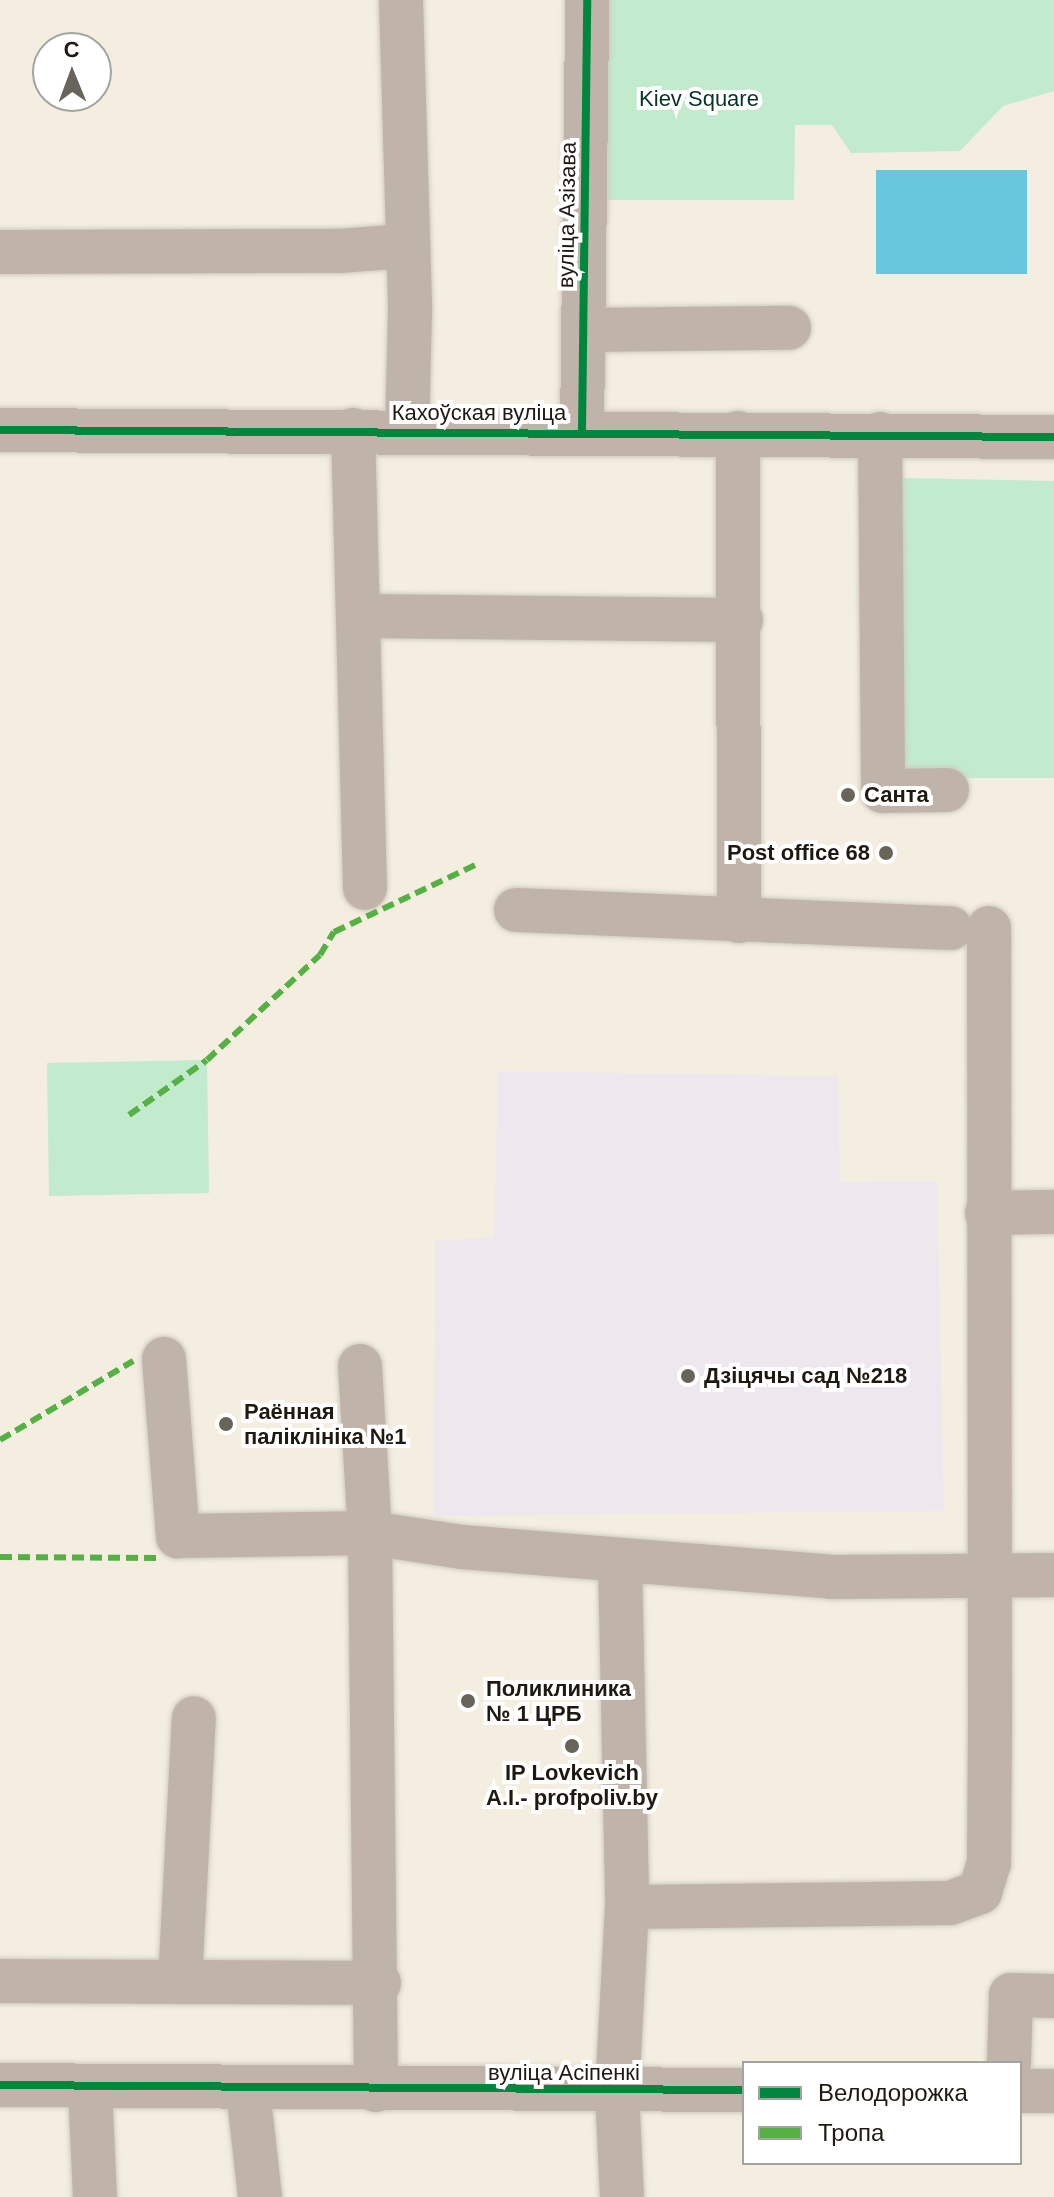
<!DOCTYPE html>
<meta charset="utf-8">
<style>
body{margin:0}
#map{position:relative;width:1054px;height:2197px;overflow:hidden;background:#f3eedf;font-family:Arial,sans-serif}
div>[style]{position:absolute}
[style*='--x']{left:calc(var(--x)*1px);top:calc(var(--y)*1px);width:calc(var(--w)*1px);rotate:calc(var(--a)*1deg)}
.commercial>*{inset:0;background:#eee8ee}
.green>*{inset:0;background:#c2eacc}
.water>*{inset:0;background:#67c7dd}
.roads{filter:drop-shadow(0 0 2px #cfcbc0) drop-shadow(0 0 2px #cfcbc0)}
.minor>*{height:44px;margin:-22px;padding:0 22px;transform-origin:22px;border-radius:22px;background:#c0b4aa}
.quiet>*{height:6px;margin-top:-3px;transform-origin:0;background:repeating-linear-gradient(90deg,#55b144 0 12px,transparent 0 18px)}
.cycleway>*{height:8px;margin:-4px;padding:0 4px;transform-origin:4px;border-radius:4px;background:#00873e}
.dots>*{width:22px;height:22px;translate:-50% -50%;box-sizing:border-box;border:4px solid #fff;border-radius:50%}
span{translate:-50% -50%;white-space:nowrap;text-align:center;line-height:1.15;-webkit-text-stroke:8px #fff;paint-order:stroke}
.park-label{font-size:22px;color:#053521}
.street-label{font-size:22px;color:#1e1a11}
.poi-label{font-size:22px;color:#1e1a11;font-weight:700}
.left{translate:0 -50%;text-align:left}
.right{translate:-100% -50%;text-align:right}
.legend{position:absolute;left:742px;top:2061px;width:280px;height:104px;box-sizing:border-box;background:#fff;border:2px solid #a5a3a0;margin:0;padding:10px 14px;list-style:none;font-size:24px;color:#1e1a11}
.legend li{display:flex;align-items:center;gap:16px;height:40px}
.legend b{width:40px;border:2px solid #a5a3a0}
.north{position:absolute;left:32px;top:32px;width:80px;height:80px;box-sizing:border-box;background:#fff;border:2px solid #a5a3a0;border-radius:50%;rotate:359deg;font-size:22px;font-weight:700;line-height:32px;text-align:center;color:#1e1a11}
.north::after{content:'';display:block;margin:auto;width:28px;height:36px;background:#696459;clip-path:polygon(50% 0,100% 100%,50% 72%,0 100%)}
</style>
<div id="map">
<div class="commercial">
<i style="clip-path:polygon(498px 1071px,838px 1076px,840px 1182px,937px 1181px,944px 1511px,434px 1516px,435px 1241px,494px 1237px)"></i>
</div>
<div class="green">
<i style="clip-path:polygon(600px 0,1054px 0,1054px 91px,1003px 106px,960px 151px,851px 153px,832px 125px,795px 125px,794px 200px,599px 200px)"></i>
<i style="clip-path:polygon(901px 478px,1054px 481px,1054px 778px,903px 778px)"></i>
<i style="clip-path:polygon(207px 1060px,209px 1193px,49px 1196px,47px 1063px)"></i>
</div>
<div class="water">
<i style="clip-path:polygon(876px 170px,1027px 170px,1027px 274px,876px 274px)"></i>
</div>
<div class="roads">
<div class="minor">
<i style="--x:401;--y:0;--w:311;--a:88.3"></i>
<i style="--x:410;--y:311;--w:119;--a:91.4"></i>
<i style="--x:0;--y:252;--w:339;--a:-0.2"></i>
<i style="--x:339;--y:251;--w:66;--a:-4.3"></i>
<i style="--x:583;--y:330;--w:206;--a:-0.6"></i>
<i style="--x:0;--y:430;--w:1054;--a:0.38"></i>
<i style="--x:353;--y:430;--w:458;--a:88.5"></i>
<i style="--x:582;--y:431;--w:431;--a:-89.3"></i>
<i style="--x:738;--y:433;--w:488;--a:89.9"></i>
<i style="--x:880;--y:434;--w:357;--a:89.5"></i>
<i style="--x:883;--y:791;--w:64;--a:-0.9"></i>
<i style="--x:360;--y:616;--w:381;--a:0.6"></i>
<i style="--x:516;--y:910;--w:435;--a:2.4"></i>
<i style="--x:987;--y:1213;--w:67;--a:-0.9"></i>
<i style="--x:164;--y:1359;--w:178;--a:85.5"></i>
<i style="--x:178;--y:1536;--w:192;--a:-0.9"></i>
<i style="--x:370;--y:1533;--w:93;--a:8.7"></i>
<i style="--x:462;--y:1547;--w:370;--a:4.6"></i>
<i style="--x:831;--y:1577;--w:223;--a:-0.5"></i>
<i style="--x:360;--y:1366;--w:167;--a:86.6"></i>
<i style="--x:370;--y:1533;--w:557;--a:89.38"></i>
<i style="--x:620;--y:1560;--w:347;--a:88.8"></i>
<i style="--x:627;--y:1907;--w:184;--a:93.1"></i>
<i style="--x:617;--y:2091;--w:106;--a:87.3"></i>
<i style="--x:627;--y:1907;--w:323;--a:-0.7"></i>
<i style="--x:950;--y:1903;--w:32;--a:-20"></i>
<i style="--x:980;--y:1892;--w:30;--a:-73"></i>
<i style="--x:989;--y:1863;--w:131;--a:-89.6"></i>
<i style="--x:990;--y:1732;--w:804;--a:-90.07"></i>
<i style="--x:0;--y:1981;--w:379;--a:0.3"></i>
<i style="--x:180;--y:1982;--w:264;--a:-87"></i>
<i style="--x:1009;--y:2063;--w:68;--a:-88.3"></i>
<i style="--x:1011;--y:1995;--w:43;--a:1.3"></i>
<i style="--x:0;--y:2085;--w:744;--a:0.39"></i>
<i style="--x:90;--y:2088;--w:109;--a:87.4"></i>
<i style="--x:248;--y:2090;--w:108;--a:83.6"></i>
<i style="--x:1020;--y:2091;--w:34;--a:0"></i>
</div>
</div>
<div class="quiet">
<i style="--x:129;--y:1115;--w:95;--a:-35.2"></i>
<i style="--x:207;--y:1060;--w:154;--a:-42.9"></i>
<i style="--x:320;--y:955;--w:27;--a:-59"></i>
<i style="--x:334;--y:932;--w:156;--a:-25.4"></i>
<i style="--x:0;--y:1440;--w:155;--a:-30.7"></i>
<i style="--x:0;--y:1557;--w:158;--a:0.4"></i>
</div>
<div class="cycleway">
<i style="--x:0;--y:430;--w:1054;--a:0.38"></i>
<i style="--x:582;--y:431;--w:431;--a:-89.3"></i>
<i style="--x:0;--y:2085;--w:744;--a:0.39"></i>
</div>
<div class="dots">
<i style="left:848px;top:795px;background:#696459"></i>
<i style="left:886px;top:853px;background:#696459"></i>
<i style="left:688px;top:1376px;background:#696459"></i>
<i style="left:226px;top:1424px;background:#696459"></i>
<i style="left:468px;top:1701px;background:#696459"></i>
<i style="left:572px;top:1746px;background:#696459"></i>
</div>
<div class="park-label">
<span style="left:699px;top:99px">Kiev Square</span>
</div>
<div class="street-label">
<span style="left:567px;top:215px;rotate:-89deg">вуліца Азізава</span>
<span style="left:479px;top:413px">Кахоўская вуліца</span>
<span style="left:564px;top:2073px">вуліца Асіпенкі</span>
</div>
<div class="poi-label">
<span class="left" style="left:864px;top:795px">Санта</span>
<span class="right" style="left:870px;top:853px">Post office 68</span>
<span class="left" style="left:704px;top:1376px">Дзіцячы сад №218</span>
<span class="left" style="left:244px;top:1424px">Раённая<br>паліклініка №1</span>
<span class="left" style="left:486px;top:1701px">Поликлиника<br>№ 1 ЦРБ</span>
<span style="left:572px;top:1785px">IP Lovkevich<br>A.I.- profpoliv.by</span>
</div>
<ul class="legend">
<li><b style="height:10px;background:#00873e"></b>Велодорожка</li>
<li><b style="height:10px;background:#55b144"></b>Тропа</li>
</ul>
<div class="north">С</div>
</div>
